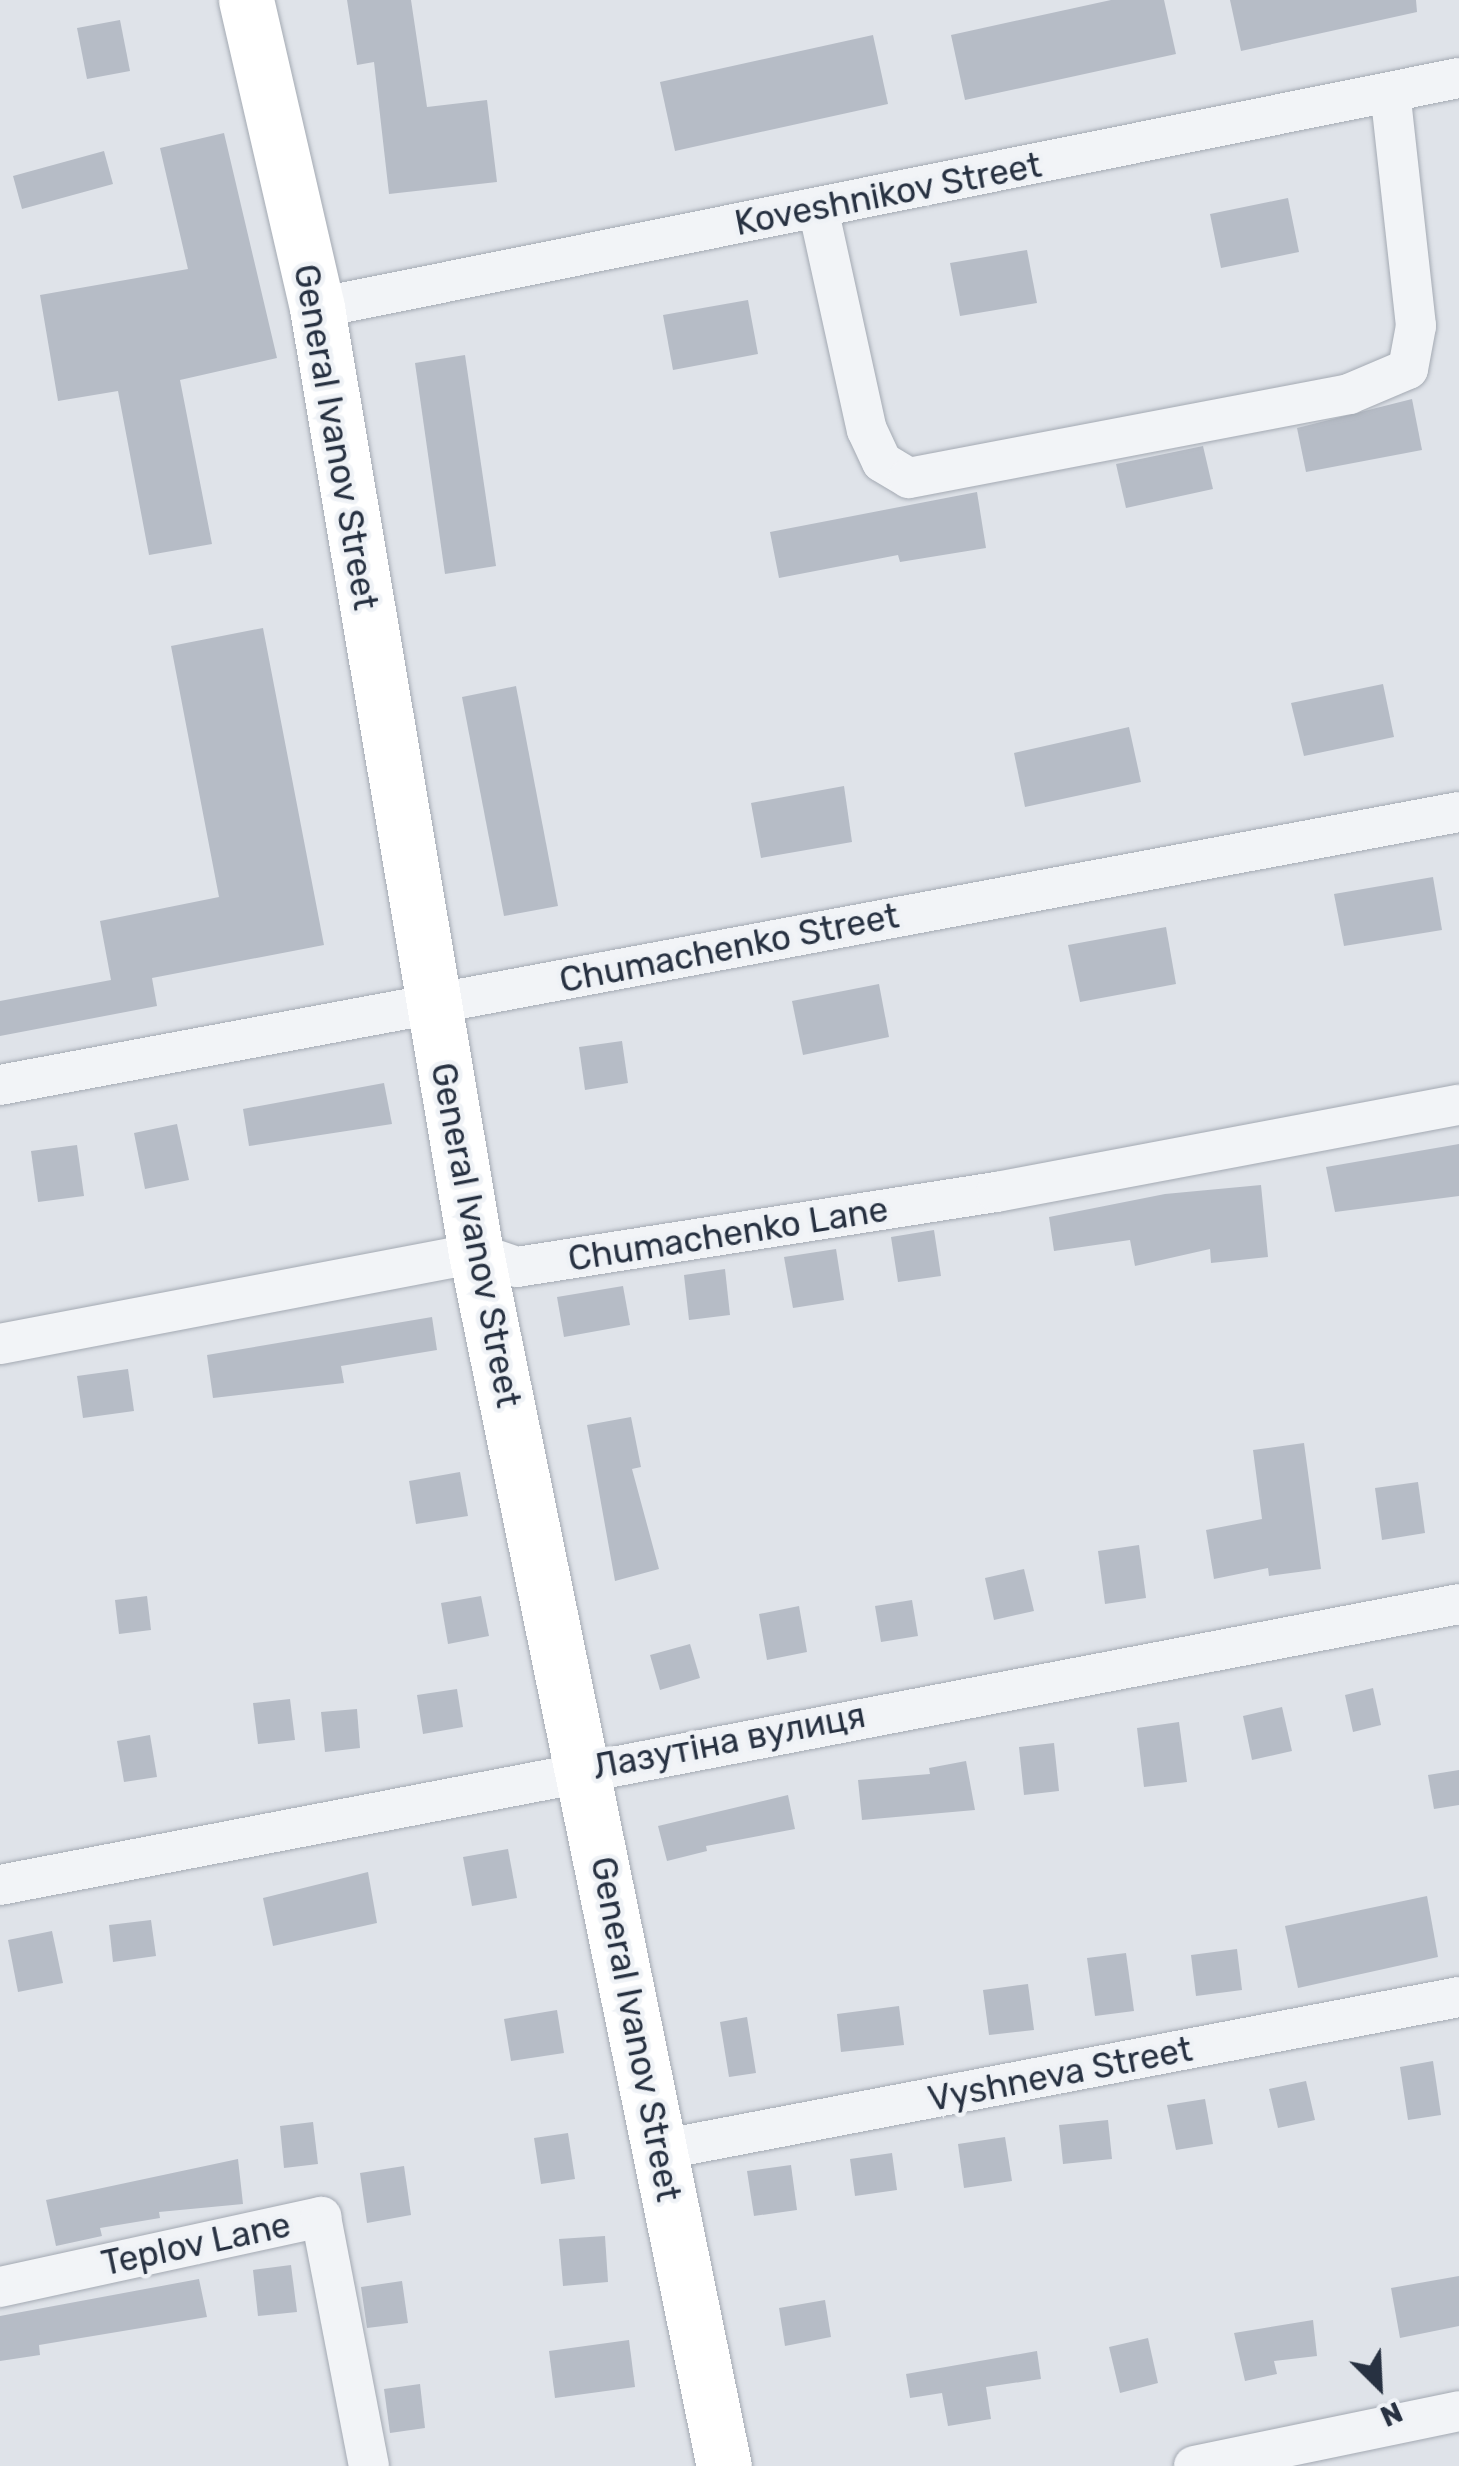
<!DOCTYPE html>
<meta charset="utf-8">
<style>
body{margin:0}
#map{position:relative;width:1459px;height:2466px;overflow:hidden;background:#dfe3e9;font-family:Rubik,sans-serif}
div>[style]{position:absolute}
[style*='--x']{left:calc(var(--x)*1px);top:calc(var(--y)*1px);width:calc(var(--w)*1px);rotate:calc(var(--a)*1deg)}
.building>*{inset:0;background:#b6bcc6}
.roads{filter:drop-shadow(0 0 2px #a4aab3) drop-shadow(0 0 2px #a4aab3)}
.street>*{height:40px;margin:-20px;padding:0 20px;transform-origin:20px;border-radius:20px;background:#f2f4f7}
.secondary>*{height:55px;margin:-27.5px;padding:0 27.5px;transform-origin:27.5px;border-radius:27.5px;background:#fff}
span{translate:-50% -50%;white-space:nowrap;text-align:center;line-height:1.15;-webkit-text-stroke:9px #eff2f6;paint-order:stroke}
.street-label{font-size:35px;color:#273141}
.north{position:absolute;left:1329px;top:2336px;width:100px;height:100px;-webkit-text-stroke:8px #eff2f6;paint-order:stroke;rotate:156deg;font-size:28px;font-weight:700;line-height:40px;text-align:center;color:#273141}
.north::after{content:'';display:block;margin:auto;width:35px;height:45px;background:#273141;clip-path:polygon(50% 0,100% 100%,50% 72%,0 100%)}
</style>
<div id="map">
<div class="building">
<i style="clip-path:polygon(347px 0,411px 0,427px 107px,487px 100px,497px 182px,389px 194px,374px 62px,357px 65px)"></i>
<i style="clip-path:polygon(1111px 0,1164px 0,1176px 54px,965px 100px,951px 35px)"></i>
<i style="clip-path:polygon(1230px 0,1416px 0,1417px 12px,1241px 51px)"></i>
<i style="clip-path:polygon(120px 20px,130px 71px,87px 79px,77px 28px)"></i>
<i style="clip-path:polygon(873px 35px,888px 104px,675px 151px,660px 82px)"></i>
<i style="clip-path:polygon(224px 133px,277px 358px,180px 380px,212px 544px,149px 555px,118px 391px,58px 401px,40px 295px,188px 269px,160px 148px)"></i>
<i style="clip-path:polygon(104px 151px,113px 184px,22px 209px,13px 176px)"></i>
<i style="clip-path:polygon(1288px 198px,1299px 252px,1221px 268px,1210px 214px)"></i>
<i style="clip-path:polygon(1027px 250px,1037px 303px,960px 316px,950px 263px)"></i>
<i style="clip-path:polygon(748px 300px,758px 354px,673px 370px,663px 315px)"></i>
<i style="clip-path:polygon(465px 355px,496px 566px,445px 574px,415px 363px)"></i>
<i style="clip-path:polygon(1412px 399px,1422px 450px,1306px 472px,1297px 428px)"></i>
<i style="clip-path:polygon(1203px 446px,1213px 489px,1126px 508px,1116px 464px)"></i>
<i style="clip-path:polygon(977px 492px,986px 548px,900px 562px,898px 555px,779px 578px,770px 532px)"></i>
<i style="clip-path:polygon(263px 628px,324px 945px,152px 978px,157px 1006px,0 1036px,0 1001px,111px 980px,100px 921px,219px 897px,171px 646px)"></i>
<i style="clip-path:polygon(1383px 684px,1394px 737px,1304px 756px,1291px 703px)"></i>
<i style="clip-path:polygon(516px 686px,558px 906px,504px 916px,462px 697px)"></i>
<i style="clip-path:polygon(1129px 727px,1141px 782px,1025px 807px,1014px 753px)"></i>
<i style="clip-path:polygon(844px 786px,852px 842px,761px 858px,751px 803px)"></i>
<i style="clip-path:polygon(1433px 877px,1442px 930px,1344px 946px,1334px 894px)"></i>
<i style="clip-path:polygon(1166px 927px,1176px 984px,1080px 1002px,1068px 945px)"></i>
<i style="clip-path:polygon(879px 984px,889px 1037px,803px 1055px,792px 1001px)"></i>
<i style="clip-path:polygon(622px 1041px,628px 1083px,585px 1090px,579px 1047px)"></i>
<i style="clip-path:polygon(384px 1083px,392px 1124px,249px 1146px,243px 1109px)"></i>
<i style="clip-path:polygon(177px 1124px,189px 1180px,145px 1189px,134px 1133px)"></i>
<i style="clip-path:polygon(1459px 1144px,1459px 1196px,1335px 1212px,1326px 1167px)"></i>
<i style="clip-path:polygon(77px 1145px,84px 1196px,38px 1202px,31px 1151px)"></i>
<i style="clip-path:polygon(1261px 1185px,1268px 1257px,1211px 1263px,1210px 1249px,1135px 1266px,1130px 1240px,1054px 1251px,1049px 1217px,1165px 1194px)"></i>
<i style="clip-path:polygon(934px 1230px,941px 1276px,898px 1282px,891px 1237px)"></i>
<i style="clip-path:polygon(836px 1249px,844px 1300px,793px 1308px,784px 1257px)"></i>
<i style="clip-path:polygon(725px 1269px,730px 1315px,689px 1320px,684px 1275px)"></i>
<i style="clip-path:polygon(623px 1286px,630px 1325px,564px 1337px,557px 1297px)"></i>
<i style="clip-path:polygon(432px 1317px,437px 1350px,341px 1366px,344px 1383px,213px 1398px,207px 1355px)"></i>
<i style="clip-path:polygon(128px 1369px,134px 1411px,83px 1418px,77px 1376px)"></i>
<i style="clip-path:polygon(631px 1417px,641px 1467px,632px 1469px,659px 1569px,615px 1581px,587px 1425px)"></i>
<i style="clip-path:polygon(1304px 1443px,1321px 1569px,1269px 1576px,1268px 1568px,1214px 1579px,1206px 1530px,1262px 1519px,1253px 1450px)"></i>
<i style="clip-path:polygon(460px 1472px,468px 1516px,416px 1524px,409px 1481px)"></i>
<i style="clip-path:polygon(1418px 1482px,1425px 1533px,1382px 1540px,1375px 1488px)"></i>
<i style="clip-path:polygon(1139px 1545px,1146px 1598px,1105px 1604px,1098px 1551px)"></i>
<i style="clip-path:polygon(1024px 1569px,1034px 1611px,994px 1620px,985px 1578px)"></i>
<i style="clip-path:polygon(147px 1596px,151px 1630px,119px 1634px,115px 1600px)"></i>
<i style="clip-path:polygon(481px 1596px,489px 1636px,448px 1644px,441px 1603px)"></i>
<i style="clip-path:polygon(912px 1600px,918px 1636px,881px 1642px,875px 1606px)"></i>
<i style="clip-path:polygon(799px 1606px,807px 1652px,767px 1660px,759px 1614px)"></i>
<i style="clip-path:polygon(690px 1644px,700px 1678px,660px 1690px,650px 1655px)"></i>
<i style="clip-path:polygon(1373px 1688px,1381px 1725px,1353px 1732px,1345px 1695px)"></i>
<i style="clip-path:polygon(457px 1689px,463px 1727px,423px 1734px,417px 1695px)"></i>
<i style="clip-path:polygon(290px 1699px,295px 1740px,258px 1744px,253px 1703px)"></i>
<i style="clip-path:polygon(1282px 1707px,1292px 1751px,1252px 1760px,1243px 1716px)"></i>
<i style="clip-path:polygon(357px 1709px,360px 1748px,325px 1752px,321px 1712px)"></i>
<i style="clip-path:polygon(1179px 1722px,1187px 1782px,1144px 1787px,1137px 1728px)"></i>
<i style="clip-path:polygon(150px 1735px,157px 1777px,124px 1782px,117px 1741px)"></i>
<i style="clip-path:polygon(1054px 1743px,1059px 1791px,1024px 1795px,1019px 1747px)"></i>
<i style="clip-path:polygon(966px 1761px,975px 1810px,862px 1820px,858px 1780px,930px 1774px,929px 1768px)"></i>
<i style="clip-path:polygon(1459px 1770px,1459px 1805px,1434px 1809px,1428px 1775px)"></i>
<i style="clip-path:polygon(788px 1795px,795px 1829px,706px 1846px,707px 1851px,667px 1861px,658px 1826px)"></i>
<i style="clip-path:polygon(508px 1849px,517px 1898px,472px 1906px,463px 1857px)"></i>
<i style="clip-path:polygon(368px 1872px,377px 1923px,273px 1946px,263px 1898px)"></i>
<i style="clip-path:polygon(1427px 1896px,1438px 1957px,1298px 1988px,1285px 1926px)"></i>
<i style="clip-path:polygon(151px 1920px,156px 1956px,113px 1962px,109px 1925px)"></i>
<i style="clip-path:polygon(52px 1931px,63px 1983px,18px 1992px,8px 1940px)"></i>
<i style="clip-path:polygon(1237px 1949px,1242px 1990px,1196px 1996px,1191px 1955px)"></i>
<i style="clip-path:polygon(1126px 1953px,1134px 2011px,1095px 2016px,1087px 1958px)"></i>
<i style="clip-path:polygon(1028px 1984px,1034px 2030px,989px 2035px,983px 1990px)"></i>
<i style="clip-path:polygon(899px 2006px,904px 2045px,841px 2052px,837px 2014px)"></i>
<i style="clip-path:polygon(557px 2010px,564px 2053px,511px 2061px,504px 2019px)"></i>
<i style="clip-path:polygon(747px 2017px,756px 2073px,729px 2077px,720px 2022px)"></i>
<i style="clip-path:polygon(1433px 2061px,1441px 2115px,1408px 2120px,1400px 2067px)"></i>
<i style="clip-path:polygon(1306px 2081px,1315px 2120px,1278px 2128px,1269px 2089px)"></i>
<i style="clip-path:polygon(1205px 2099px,1213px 2144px,1176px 2150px,1167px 2105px)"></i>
<i style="clip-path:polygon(1108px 2120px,1112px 2159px,1063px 2164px,1059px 2125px)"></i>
<i style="clip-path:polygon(313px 2122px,318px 2164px,284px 2168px,280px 2126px)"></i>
<i style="clip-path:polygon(568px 2133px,575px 2179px,541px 2184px,534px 2138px)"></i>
<i style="clip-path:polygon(1005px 2137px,1012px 2181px,964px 2188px,958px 2144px)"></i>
<i style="clip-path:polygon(892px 2153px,897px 2190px,855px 2196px,850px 2159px)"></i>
<i style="clip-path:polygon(238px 2159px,243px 2204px,159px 2212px,160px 2218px,100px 2228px,102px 2236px,56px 2246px,46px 2200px)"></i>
<i style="clip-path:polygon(791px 2165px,797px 2210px,754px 2216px,747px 2171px)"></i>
<i style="clip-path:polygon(404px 2166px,411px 2215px,367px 2223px,360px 2173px)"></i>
<i style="clip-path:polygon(605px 2236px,608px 2282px,563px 2286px,559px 2239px)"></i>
<i style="clip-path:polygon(291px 2265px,297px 2312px,258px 2316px,253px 2270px)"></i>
<i style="clip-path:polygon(1459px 2276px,1459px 2326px,1400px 2338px,1391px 2288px)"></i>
<i style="clip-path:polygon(199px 2279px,207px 2317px,39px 2345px,40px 2355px,0 2361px,0 2316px)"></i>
<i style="clip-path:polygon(402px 2281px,408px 2323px,367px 2328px,361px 2287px)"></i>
<i style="clip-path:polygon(825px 2300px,831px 2337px,785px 2346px,779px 2308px)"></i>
<i style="clip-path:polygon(1313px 2320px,1317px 2356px,1274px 2361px,1277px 2374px,1245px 2381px,1234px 2333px)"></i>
<i style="clip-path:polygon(1148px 2338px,1158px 2383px,1120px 2393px,1109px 2347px)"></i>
<i style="clip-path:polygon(629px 2340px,635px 2387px,555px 2398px,549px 2351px)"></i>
<i style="clip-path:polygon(1037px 2351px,1041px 2379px,986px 2387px,991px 2419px,948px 2426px,942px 2393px,910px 2398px,906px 2374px)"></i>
<i style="clip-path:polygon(420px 2384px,425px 2428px,390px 2433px,384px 2389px)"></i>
</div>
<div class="roads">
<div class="street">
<i style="--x:818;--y:208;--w:227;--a:77.6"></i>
<i style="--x:867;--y:430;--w:35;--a:65"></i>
<i style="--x:882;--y:462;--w:31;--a:31"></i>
<i style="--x:909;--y:478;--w:448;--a:-10.8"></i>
<i style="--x:1349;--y:394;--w:64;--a:-23"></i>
<i style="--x:1408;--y:369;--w:44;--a:-79.5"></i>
<i style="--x:1416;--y:326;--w:235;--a:-96.3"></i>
<i style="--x:317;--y:308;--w:1165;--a:-11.39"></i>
<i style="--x:0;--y:1085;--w:1484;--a:-10.6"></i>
<i style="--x:0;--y:1344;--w:485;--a:-10.8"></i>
<i style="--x:476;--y:1253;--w:43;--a:18.9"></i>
<i style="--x:517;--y:1267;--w:486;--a:-8.9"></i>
<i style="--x:997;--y:1192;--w:470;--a:-10.7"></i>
<i style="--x:0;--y:1885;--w:1486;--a:-10.9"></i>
<i style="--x:660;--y:2150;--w:814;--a:-10.84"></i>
<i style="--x:0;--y:2287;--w:329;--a:-12.3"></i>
<i style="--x:321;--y:2217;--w:254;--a:79.1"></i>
<i style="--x:1194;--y:2466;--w:271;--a:-11.7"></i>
</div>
<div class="secondary">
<i style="--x:246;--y:0;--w:316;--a:77"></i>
<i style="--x:317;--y:308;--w:958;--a:80.45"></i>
<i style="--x:476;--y:1253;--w:1238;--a:78.45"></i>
</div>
</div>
<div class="street-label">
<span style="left:888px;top:194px;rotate:-11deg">Koveshnikov Street</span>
<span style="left:336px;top:437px;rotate:80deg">General Ivanov Street</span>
<span style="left:729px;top:948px;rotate:-11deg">Chumachenko Street</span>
<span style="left:728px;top:1234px;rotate:-9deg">Chumachenko Lane</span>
<span style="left:476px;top:1235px;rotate:79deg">General Ivanov Street</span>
<span style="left:729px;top:1741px;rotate:-11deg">Лазутіна вулиця</span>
<span style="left:636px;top:2029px;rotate:79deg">General Ivanov Street</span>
<span style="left:1060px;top:2074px;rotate:-11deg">Vyshneva Street</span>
<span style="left:196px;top:2244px;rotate:-12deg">Teplov Lane</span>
</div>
<div class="north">N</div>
</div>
